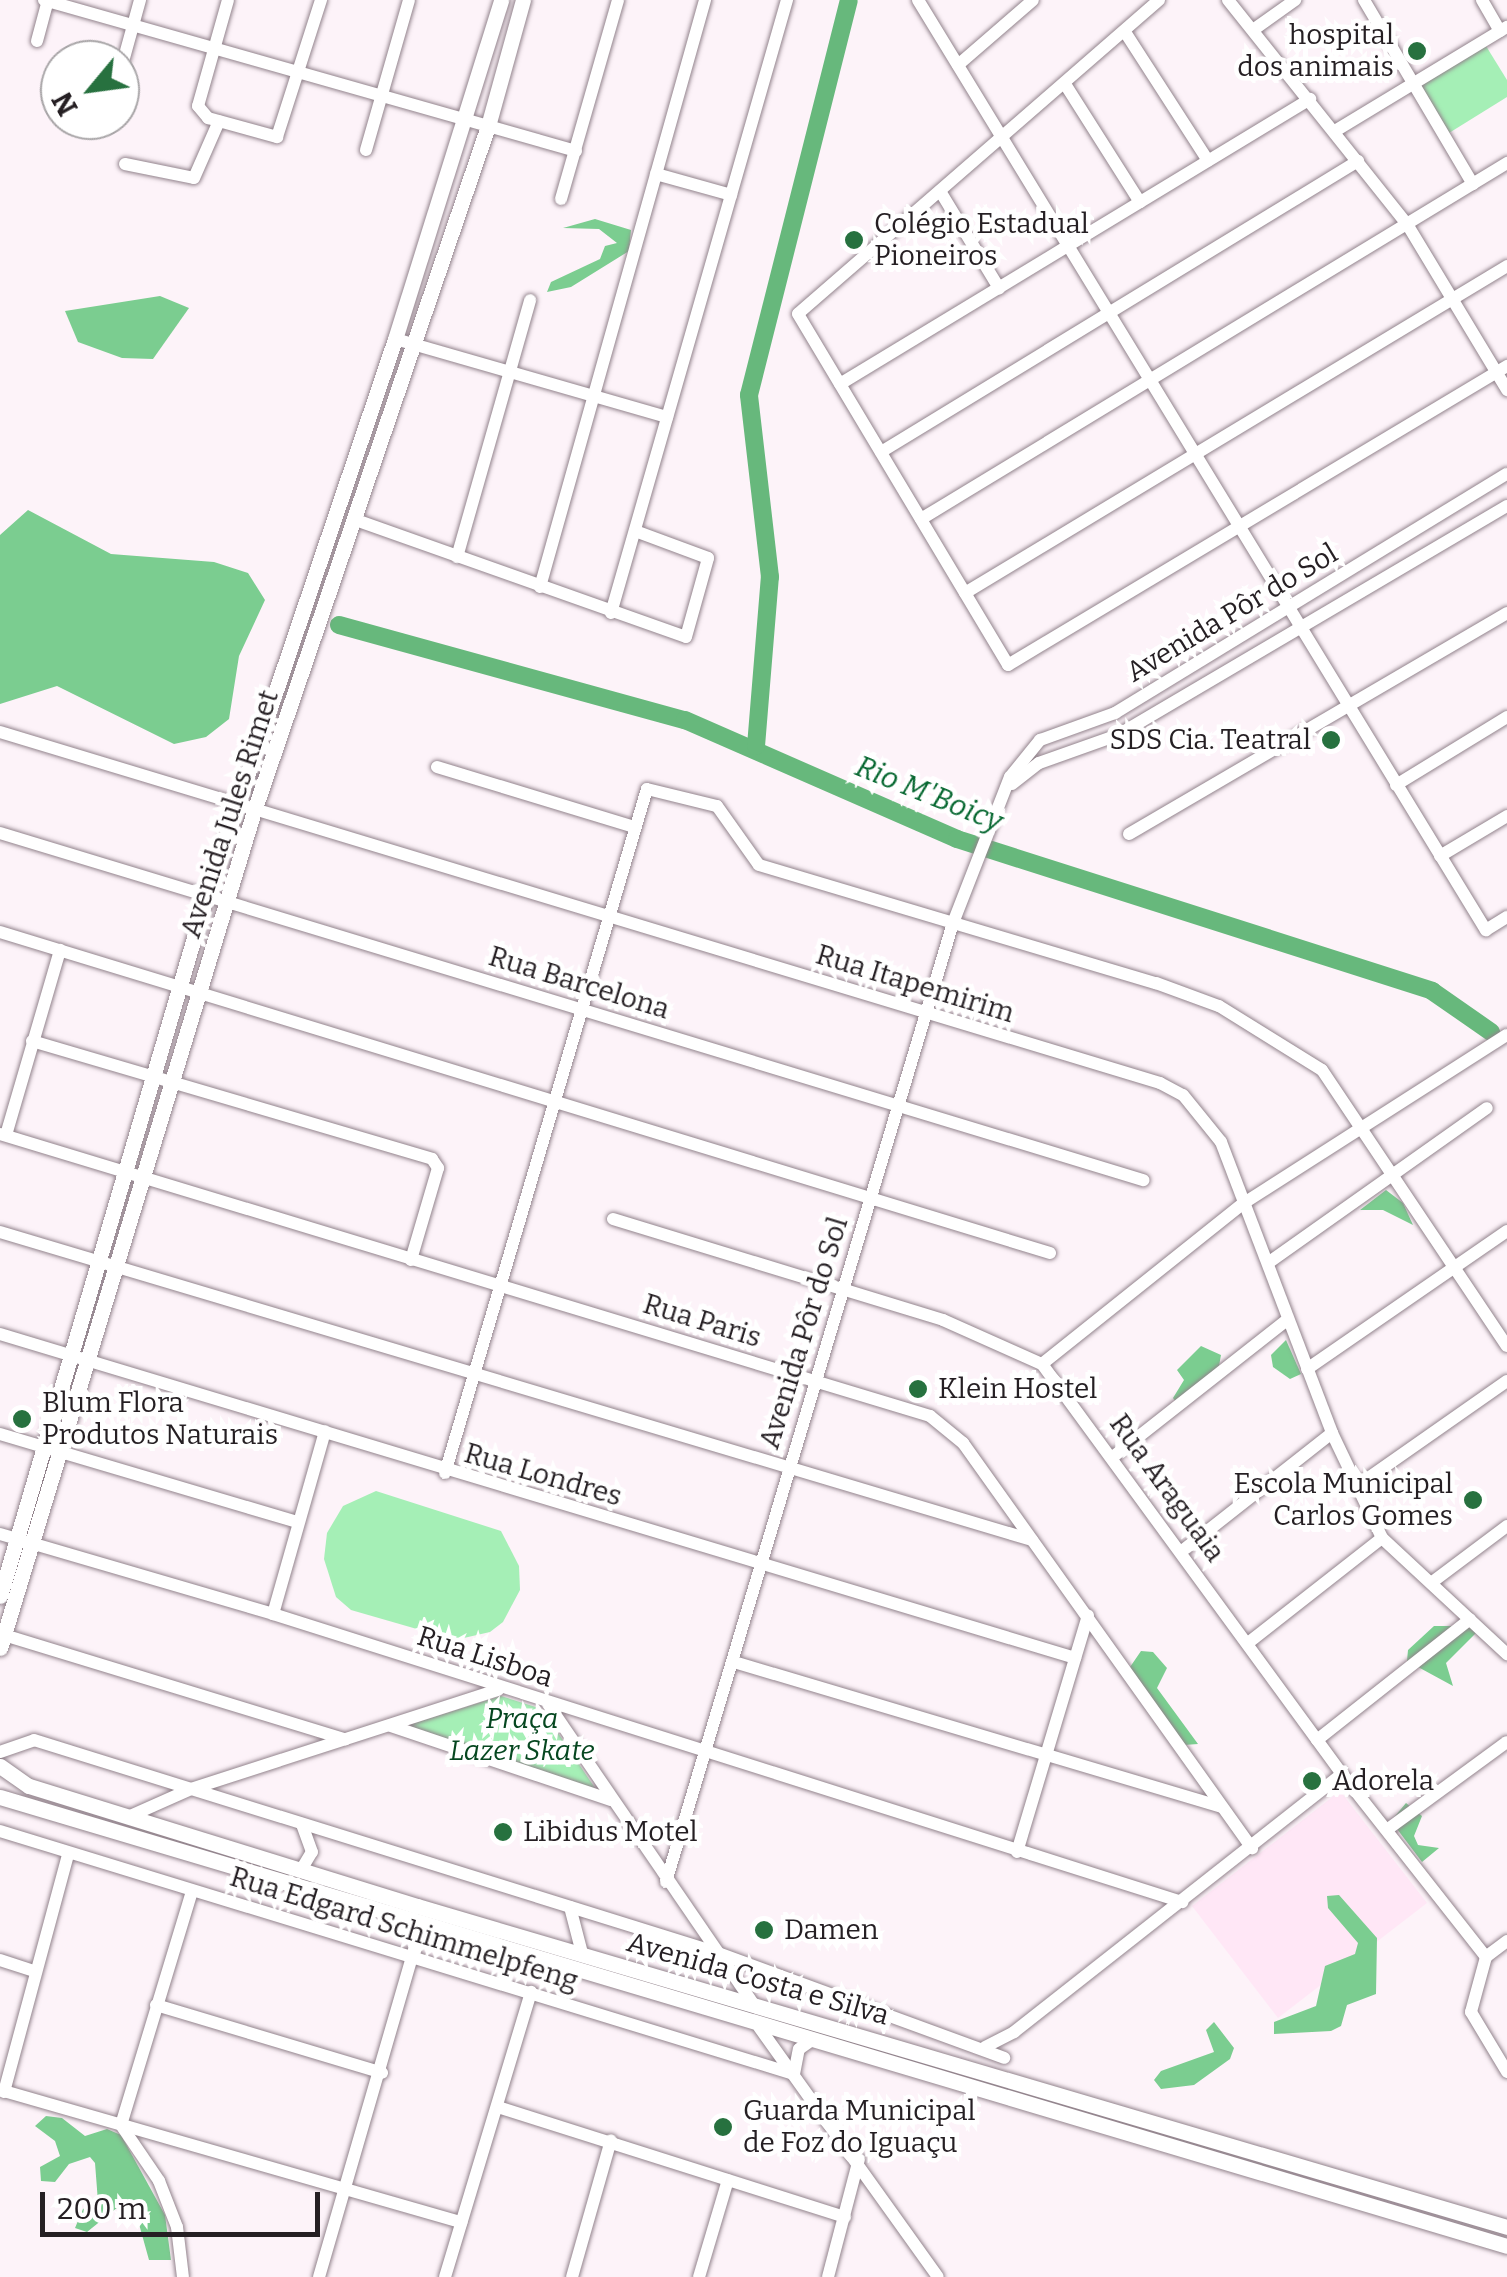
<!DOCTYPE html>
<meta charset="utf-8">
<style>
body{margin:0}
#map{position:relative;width:1507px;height:2277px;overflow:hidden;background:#fdf3f9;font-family:Bitter,serif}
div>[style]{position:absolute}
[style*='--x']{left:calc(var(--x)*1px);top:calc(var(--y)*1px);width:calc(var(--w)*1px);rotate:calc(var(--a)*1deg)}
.built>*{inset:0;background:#ffe7f6}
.green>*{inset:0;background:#a5efb6}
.forest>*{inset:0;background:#7bcd90}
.river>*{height:18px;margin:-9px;padding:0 9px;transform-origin:9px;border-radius:9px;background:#67b87c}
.roads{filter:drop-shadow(0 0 2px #92838c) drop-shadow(0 0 2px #92838c)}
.minor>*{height:12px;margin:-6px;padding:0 6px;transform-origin:6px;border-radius:6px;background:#fff}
.major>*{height:15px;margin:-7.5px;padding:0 7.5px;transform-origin:7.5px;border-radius:7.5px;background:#fff}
.dots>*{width:28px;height:28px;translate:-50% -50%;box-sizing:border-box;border:5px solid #fff;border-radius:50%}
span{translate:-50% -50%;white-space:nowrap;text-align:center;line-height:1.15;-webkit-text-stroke:9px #fff;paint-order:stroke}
.poi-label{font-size:28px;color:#251f23}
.right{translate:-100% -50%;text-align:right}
.left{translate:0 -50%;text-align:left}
.street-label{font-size:28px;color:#251f23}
.park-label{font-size:28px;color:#064720;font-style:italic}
.water-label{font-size:30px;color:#076831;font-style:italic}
.north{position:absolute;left:40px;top:40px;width:100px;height:100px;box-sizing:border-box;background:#fff;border:2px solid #a8a5a7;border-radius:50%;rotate:241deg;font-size:28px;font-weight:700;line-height:40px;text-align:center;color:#251f23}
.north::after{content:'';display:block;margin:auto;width:35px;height:45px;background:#27713f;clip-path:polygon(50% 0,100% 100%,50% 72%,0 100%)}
.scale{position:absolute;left:40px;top:2192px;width:280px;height:45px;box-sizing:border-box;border:5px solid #251f23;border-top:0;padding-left:12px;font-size:30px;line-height:35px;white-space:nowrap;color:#251f23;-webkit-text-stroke:8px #fff;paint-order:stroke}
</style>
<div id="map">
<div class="built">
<i style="clip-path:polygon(1340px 1791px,1427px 1903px,1278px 2018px,1192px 1906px)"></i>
</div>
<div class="green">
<i style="clip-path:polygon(1486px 46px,1507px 80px,1507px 97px,1449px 133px,1421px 85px)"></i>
<i style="clip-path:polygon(376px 1491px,501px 1531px,519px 1566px,520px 1590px,503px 1622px,490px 1632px,455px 1640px,351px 1610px,336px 1597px,324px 1559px,327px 1533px,343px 1506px)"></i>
<i style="clip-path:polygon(501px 1696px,542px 1709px,597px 1791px,405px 1726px)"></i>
</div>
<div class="forest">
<i style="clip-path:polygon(595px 219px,631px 230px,629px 251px,571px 287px,547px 292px,551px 282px,600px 259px,605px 246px,617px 243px,599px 229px,563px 228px)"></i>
<i style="clip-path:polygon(160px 296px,189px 308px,153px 359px,122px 358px,78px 342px,65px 311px)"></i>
<i style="clip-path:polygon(28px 510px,111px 554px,214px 562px,248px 573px,265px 600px,239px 656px,229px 719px,206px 737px,174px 744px,57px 686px,0 704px,0 535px)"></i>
<i style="clip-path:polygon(1386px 1190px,1403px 1203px,1413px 1225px,1383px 1210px,1360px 1210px)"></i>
<i style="clip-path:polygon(1286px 1340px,1301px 1374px,1290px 1379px,1273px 1367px,1271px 1355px)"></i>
<i style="clip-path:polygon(1201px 1346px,1221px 1355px,1219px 1366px,1179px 1406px,1173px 1398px,1184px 1380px,1177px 1370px)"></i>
<i style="clip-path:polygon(1434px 1626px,1468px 1626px,1476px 1633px,1446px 1663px,1453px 1686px,1407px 1661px,1408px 1650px)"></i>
<i style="clip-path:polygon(1141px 1651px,1153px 1652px,1167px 1668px,1157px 1688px,1198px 1744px,1184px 1745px,1128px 1670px)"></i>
<i style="clip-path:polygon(1406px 1803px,1422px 1816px,1414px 1836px,1418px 1845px,1439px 1848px,1422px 1862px,1391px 1821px)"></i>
<i style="clip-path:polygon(1339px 1895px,1377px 1938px,1376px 1994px,1347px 2005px,1341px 2026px,1331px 2031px,1274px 2034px,1274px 2022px,1316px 2006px,1325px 1966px,1355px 1954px,1358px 1943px,1328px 1908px,1327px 1896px)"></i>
<i style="clip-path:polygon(1214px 2022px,1234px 2048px,1230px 2059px,1194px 2085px,1161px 2089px,1154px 2080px,1161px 2071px,1214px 2052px,1206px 2030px)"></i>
<i style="clip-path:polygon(46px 2116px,62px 2118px,85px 2136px,107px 2129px,121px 2135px,165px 2215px,171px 2260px,149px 2260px,134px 2206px,123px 2203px,87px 2232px,75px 2228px,83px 2209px,98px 2202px,95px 2163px,90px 2157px,69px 2164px,55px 2182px,41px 2181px,40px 2167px,60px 2156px,55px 2141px,35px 2126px)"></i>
</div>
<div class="river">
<i style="--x:339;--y:625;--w:359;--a:15.4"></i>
<i style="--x:685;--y:720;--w:297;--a:23.6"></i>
<i style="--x:957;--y:839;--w:499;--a:17.7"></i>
<i style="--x:1432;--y:991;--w:72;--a:34.8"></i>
<i style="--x:756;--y:746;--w:170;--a:-85.3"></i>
<i style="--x:770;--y:577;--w:183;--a:-96.6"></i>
<i style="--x:749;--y:395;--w:406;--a:-75.8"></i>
</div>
<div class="roads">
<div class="minor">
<i style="--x:44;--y:0;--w:553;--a:15.85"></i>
<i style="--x:228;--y:0;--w:110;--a:105.8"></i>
<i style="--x:198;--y:106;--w:16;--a:50"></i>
<i style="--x:208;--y:118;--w:72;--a:15.4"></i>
<i style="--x:277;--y:137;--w:144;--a:-72.2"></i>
<i style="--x:918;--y:0;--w:1090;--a:58.59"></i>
<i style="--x:1486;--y:930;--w:25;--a:-32"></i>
<i style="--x:1159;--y:0;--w:478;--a:139"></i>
<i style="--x:798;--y:314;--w:409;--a:59.1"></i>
<i style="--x:1008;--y:665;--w:582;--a:-30.93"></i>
<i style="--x:1228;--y:0;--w:287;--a:51.4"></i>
<i style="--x:1407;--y:224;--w:194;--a:58.9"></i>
<i style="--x:1364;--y:0;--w:214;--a:59.4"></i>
<i style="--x:1482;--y:0;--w:36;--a:60"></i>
<i style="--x:1253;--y:30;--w:52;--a:-35.5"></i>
<i style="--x:1125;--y:32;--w:153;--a:57.2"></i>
<i style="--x:37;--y:41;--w:42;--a:-75"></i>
<i style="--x:958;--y:65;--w:99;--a:-40.9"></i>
<i style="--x:121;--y:69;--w:72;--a:-74.6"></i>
<i style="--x:1065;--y:84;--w:140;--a:57.6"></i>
<i style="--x:1335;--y:131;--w:201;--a:-31.2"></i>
<i style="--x:366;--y:150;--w:156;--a:-74"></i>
<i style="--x:125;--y:164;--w:70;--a:11.5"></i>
<i style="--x:194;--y:178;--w:62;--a:-66.3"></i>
<i style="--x:656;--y:174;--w:78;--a:15.6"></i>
<i style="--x:940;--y:191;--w:114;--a:58.7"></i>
<i style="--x:561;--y:199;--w:207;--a:-74"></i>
<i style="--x:395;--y:339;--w:283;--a:16"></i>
<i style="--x:840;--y:384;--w:550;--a:-31.23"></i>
<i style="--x:881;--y:452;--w:559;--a:-31.39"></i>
<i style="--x:353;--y:519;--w:353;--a:19.5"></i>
<i style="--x:686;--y:637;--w:82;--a:-74.4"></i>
<i style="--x:708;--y:558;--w:78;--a:-159.7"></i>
<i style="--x:921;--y:519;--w:686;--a:-31.28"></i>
<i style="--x:457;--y:557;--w:267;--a:-74.1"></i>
<i style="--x:540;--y:587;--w:610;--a:-74.3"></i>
<i style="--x:965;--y:593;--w:633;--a:-31.1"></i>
<i style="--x:611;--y:613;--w:638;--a:-73.98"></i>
<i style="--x:0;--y:732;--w:1212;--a:16.84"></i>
<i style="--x:1160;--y:1083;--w:26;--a:28"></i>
<i style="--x:1183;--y:1095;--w:60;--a:51"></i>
<i style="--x:1221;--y:1142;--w:311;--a:69.1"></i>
<i style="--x:1332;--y:1433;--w:116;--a:64.5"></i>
<i style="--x:1382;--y:1538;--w:171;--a:42.9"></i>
<i style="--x:437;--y:767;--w:207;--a:16.9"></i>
<i style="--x:1012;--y:784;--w:34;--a:-38"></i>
<i style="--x:1039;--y:763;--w:84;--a:-19.5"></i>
<i style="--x:1118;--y:735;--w:451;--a:-30.5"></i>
<i style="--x:1396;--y:785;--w:130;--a:-31.5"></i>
<i style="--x:0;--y:833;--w:1195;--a:16.89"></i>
<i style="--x:1129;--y:834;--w:438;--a:-30.3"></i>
<i style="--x:1440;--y:856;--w:78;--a:-30.8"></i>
<i style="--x:0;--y:932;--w:1098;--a:17"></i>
<i style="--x:32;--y:1041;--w:417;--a:16.4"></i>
<i style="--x:432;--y:1159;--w:11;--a:56"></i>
<i style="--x:438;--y:1168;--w:96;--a:106.4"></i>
<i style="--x:0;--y:1134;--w:972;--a:16.87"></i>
<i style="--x:930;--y:1416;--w:43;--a:39.3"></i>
<i style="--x:963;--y:1443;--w:498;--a:54.5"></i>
<i style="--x:6;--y:1135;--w:193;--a:-73.7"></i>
<i style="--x:613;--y:1219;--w:345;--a:17"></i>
<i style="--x:943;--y:1320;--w:108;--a:24"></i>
<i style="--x:1042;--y:1364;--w:508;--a:53.81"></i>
<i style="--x:1342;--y:1774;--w:233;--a:51.8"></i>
<i style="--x:0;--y:1232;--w:1077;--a:16.62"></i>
<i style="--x:1268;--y:1263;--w:268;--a:-35.3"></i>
<i style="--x:0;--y:1334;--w:1123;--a:16.77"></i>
<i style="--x:1042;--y:1364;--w:258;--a:-38.6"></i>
<i style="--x:1244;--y:1203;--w:312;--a:-32.6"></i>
<i style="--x:1307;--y:1369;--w:243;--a:-34.6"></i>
<i style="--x:0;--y:1434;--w:310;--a:16.5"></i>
<i style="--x:1114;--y:1456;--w:220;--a:-38.2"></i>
<i style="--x:445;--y:1473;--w:713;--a:-73.55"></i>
<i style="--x:647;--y:789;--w:72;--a:13.7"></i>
<i style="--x:717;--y:806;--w:72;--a:54.6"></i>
<i style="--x:759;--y:865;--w:414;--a:16.6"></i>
<i style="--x:1156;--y:983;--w:67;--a:20.1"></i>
<i style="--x:1219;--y:1006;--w:121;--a:31.9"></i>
<i style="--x:1322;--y:1070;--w:332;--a:56.2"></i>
<i style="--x:1357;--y:1486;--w:183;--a:-35"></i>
<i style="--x:0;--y:1534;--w:284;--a:16.3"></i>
<i style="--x:273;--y:1614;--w:954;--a:17.58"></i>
<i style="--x:1182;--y:1551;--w:191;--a:-38.2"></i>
<i style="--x:1431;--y:1583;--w:95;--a:-36.9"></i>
<i style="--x:273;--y:1614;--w:190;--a:-74.1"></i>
<i style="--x:4;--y:1635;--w:357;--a:17"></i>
<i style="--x:1248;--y:1643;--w:170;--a:-38.1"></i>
<i style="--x:734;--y:1662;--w:509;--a:16.55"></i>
<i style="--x:548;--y:1704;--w:361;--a:55.6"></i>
<i style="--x:391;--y:1726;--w:232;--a:18.6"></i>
<i style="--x:1317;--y:1740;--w:195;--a:-38.3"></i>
<i style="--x:0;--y:1752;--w:36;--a:-19"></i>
<i style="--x:34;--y:1740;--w:713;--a:17.29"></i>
<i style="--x:715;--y:1952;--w:308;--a:20.1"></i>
<i style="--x:128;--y:1817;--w:69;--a:-24"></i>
<i style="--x:191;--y:1789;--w:323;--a:-17.9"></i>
<i style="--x:1388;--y:1829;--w:147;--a:-36.2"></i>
<i style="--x:0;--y:1831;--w:830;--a:17.02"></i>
<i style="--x:1017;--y:1852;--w:247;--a:-73.3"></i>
<i style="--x:301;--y:1870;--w:21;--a:-59"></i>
<i style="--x:312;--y:1852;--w:30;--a:-110"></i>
<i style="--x:666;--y:1882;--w:1001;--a:-73.34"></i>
<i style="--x:953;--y:923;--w:157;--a:-68.7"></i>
<i style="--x:1010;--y:777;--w:48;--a:-51"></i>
<i style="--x:1040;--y:740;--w:80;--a:-19.8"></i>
<i style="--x:1115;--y:713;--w:459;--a:-31.4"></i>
<i style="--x:570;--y:1907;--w:48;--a:75.4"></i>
<i style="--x:1507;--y:1941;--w:26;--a:143"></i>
<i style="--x:1486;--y:1957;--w:57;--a:105.3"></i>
<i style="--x:1471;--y:2012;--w:70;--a:59"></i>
<i style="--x:0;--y:1960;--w:36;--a:18"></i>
<i style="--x:156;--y:2005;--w:236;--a:16.7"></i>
<i style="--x:759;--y:2027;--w:307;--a:54.4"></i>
<i style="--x:985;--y:2047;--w:33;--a:-27"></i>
<i style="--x:1014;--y:2032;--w:417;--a:-38.2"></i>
<i style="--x:794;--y:2074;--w:25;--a:-79"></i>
<i style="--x:799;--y:2049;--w:16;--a:-35"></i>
<i style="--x:0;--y:2090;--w:480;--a:16"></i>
<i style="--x:4;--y:2092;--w:246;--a:-74.9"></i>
<i style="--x:498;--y:2107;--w:364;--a:17.6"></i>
<i style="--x:121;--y:2125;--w:244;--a:-73.1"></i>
<i style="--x:121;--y:2125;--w:68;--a:55.8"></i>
<i style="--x:159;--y:2181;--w:49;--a:68.6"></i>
<i style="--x:177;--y:2227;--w:50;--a:83.2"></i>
<i style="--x:319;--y:2277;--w:370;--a:-73.8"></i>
<i style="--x:445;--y:2277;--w:298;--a:-73.2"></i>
<i style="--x:572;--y:2277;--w:142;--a:-74.1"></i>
<i style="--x:699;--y:2277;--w:101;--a:-73.4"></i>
<i style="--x:828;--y:2277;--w:122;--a:-75.3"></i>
</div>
<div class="major">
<i style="--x:0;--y:1596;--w:729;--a:-73.58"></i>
<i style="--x:206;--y:897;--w:589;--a:-71.29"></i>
<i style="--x:395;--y:339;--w:355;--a:-72.6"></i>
<i style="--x:0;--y:1648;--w:875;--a:-73.12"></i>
<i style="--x:254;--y:811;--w:724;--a:-71.14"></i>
<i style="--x:488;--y:126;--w:131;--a:-74.5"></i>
<i style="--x:0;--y:1766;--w:35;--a:35"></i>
<i style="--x:29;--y:1786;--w:406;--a:17.2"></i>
<i style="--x:417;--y:1906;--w:1136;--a:16.41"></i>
<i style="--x:0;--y:1797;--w:1572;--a:16.59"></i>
</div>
</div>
<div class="dots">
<i style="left:1417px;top:51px;background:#27713f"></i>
<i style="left:854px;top:240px;background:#27713f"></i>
<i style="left:1331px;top:740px;background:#27713f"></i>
<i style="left:918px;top:1389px;background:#27713f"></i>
<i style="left:22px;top:1419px;background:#27713f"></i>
<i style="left:1473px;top:1500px;background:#27713f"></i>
<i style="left:1312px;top:1781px;background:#27713f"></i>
<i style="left:503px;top:1832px;background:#27713f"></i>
<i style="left:764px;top:1930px;background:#27713f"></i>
<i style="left:723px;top:2127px;background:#27713f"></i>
</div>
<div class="poi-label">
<span class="right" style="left:1394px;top:51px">hospital<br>dos animais</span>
<span class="left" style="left:874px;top:240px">Colégio Estadual<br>Pioneiros</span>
<span class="right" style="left:1311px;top:740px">SDS Cia. Teatral</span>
<span class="left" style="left:938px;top:1389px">Klein Hostel</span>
<span class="left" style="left:42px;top:1419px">Blum Flora<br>Produtos Naturais</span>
<span class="right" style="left:1453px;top:1500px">Escola Municipal<br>Carlos Gomes</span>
<span class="left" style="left:1332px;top:1781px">Adorela</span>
<span class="left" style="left:523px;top:1832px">Libidus Motel</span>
<span class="left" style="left:784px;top:1930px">Damen</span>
<span class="left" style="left:743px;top:2127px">Guarda Municipal<br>de Foz do Iguaçu</span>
</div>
<div class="street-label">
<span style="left:1232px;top:613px;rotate:-31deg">Avenida Pôr do Sol</span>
<span style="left:230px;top:814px;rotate:-72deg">Avenida Jules Rimet</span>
<span style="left:579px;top:983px;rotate:17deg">Rua Barcelona</span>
<span style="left:915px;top:984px;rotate:17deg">Rua Itapemirim</span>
<span style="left:702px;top:1321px;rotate:17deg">Rua Paris</span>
<span style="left:804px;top:1333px;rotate:-73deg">Avenida Pôr do Sol</span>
<span style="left:543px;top:1475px;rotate:16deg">Rua Londres</span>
<span style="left:1167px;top:1488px;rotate:54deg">Rua Araguaia</span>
<span style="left:485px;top:1657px;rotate:18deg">Rua Lisboa</span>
<span style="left:404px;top:1929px;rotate:17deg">Rua Edgard Schimmelpfeng</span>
<span style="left:758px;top:1979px;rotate:16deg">Avenida Costa e Silva</span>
</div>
<div class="park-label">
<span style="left:522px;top:1735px">Praça<br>Lazer Skate</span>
</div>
<div class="water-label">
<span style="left:929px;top:794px;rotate:22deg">Rio M'Boicy</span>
</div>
<div class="north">N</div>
<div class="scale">200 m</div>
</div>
